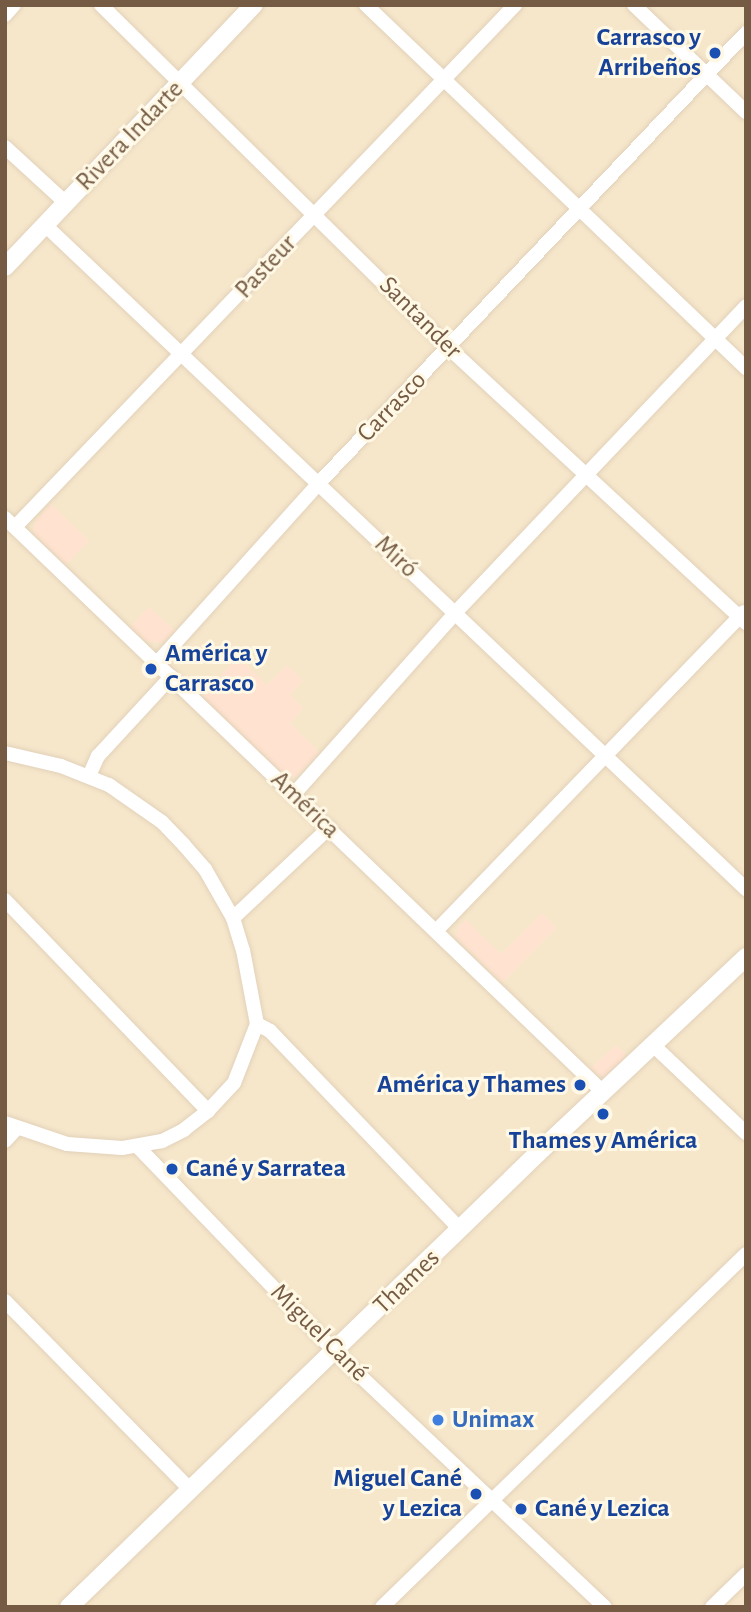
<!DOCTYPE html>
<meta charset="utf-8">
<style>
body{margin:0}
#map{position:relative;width:751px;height:1612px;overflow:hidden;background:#fef5dd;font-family:"Alegreya Sans",sans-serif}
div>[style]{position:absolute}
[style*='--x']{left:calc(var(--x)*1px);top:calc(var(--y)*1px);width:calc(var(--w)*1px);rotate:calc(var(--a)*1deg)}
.residential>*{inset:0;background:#f6e7cb}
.commercial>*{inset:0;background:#ffe3d0}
.roads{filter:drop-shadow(0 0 2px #e2d1b9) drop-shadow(0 0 2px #e2d1b9)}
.minor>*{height:14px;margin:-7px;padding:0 7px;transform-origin:7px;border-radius:7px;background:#fff}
.tertiary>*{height:18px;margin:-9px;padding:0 9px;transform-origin:9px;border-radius:9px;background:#fff}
.dots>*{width:19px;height:19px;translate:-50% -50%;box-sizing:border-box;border:4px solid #fff8e5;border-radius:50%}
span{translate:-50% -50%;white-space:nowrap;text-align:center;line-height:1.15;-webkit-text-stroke:6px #fff8e5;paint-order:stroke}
.transit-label{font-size:26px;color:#164399;font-weight:700}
.right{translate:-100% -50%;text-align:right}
.left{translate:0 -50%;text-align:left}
.street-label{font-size:26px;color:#755b44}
.shop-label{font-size:26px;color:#366cbe;font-weight:700}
.frame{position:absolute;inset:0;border:7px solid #755b44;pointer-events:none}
</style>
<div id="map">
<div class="residential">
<i style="clip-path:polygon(5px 5px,746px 5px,746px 1607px,5px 1607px)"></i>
</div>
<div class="commercial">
<i style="clip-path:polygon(51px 504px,89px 541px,66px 565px,35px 535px,33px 528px,37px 519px)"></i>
<i style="clip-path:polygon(149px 607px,175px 631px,161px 643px,146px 641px,130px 627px)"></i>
<i style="clip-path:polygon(238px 657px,267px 685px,287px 665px,303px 680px,290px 695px,303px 708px,290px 723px,320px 753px,295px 777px,285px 777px,201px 697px)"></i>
<i style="clip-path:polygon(542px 913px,556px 928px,502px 983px,456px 937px,458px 927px,466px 920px,501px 954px)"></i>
<i style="clip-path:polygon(616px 1045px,630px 1059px,607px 1077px,600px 1076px,591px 1068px)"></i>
</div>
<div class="roads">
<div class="minor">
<i style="--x:101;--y:5;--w:489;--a:44.6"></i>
<i style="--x:449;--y:348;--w:405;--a:42.8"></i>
<i style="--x:366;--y:5;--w:526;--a:43.69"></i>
<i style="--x:634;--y:5;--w:155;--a:43.7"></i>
<i style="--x:5;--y:15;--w:13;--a:-48"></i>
<i style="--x:5;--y:147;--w:83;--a:42.6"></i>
<i style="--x:45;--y:225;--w:966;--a:43.45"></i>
<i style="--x:5;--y:518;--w:829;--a:43.83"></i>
<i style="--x:15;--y:527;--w:723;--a:-46.23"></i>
<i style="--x:157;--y:663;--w:241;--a:-48"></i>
<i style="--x:318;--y:484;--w:622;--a:-46.5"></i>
<i style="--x:5;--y:753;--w:57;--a:13.1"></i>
<i style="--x:61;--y:766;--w:52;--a:21.6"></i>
<i style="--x:109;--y:785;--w:65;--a:34.9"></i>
<i style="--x:162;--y:822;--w:32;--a:46"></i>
<i style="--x:184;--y:845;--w:32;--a:49"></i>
<i style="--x:205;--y:869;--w:56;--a:60.3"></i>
<i style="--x:233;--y:918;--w:34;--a:73"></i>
<i style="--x:243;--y:950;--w:75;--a:79.3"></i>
<i style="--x:257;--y:1024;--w:63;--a:111.3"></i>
<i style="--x:234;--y:1083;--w:38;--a:133"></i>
<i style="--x:208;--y:1111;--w:31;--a:142"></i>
<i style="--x:184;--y:1130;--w:25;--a:153"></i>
<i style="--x:162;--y:1141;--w:41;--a:170.1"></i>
<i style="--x:122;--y:1148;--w:55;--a:-175.8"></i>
<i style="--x:67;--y:1144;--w:65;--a:-161.3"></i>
<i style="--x:89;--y:776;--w:22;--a:-66"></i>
<i style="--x:98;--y:756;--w:108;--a:-47.3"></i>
<i style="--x:294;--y:794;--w:242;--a:-48.3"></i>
<i style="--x:455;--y:613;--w:423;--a:-46.5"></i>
<i style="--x:5;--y:900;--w:293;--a:46.1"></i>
<i style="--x:233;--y:918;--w:132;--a:-43.2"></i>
<i style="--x:436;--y:931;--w:443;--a:-46"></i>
<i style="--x:257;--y:1024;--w:15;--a:28"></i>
<i style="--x:270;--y:1031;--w:274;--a:46.2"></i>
<i style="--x:654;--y:1046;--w:127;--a:43.4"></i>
<i style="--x:5;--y:1141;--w:16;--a:-47"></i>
<i style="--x:138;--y:1147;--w:284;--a:46.1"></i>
<i style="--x:335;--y:1352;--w:371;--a:43.4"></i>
<i style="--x:5;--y:1301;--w:262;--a:45.5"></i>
<i style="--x:382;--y:1607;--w:507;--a:-44.12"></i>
<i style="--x:712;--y:1607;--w:47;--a:-44.1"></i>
</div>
<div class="tertiary">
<i style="--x:5;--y:267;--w:361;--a:-46.5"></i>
<i style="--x:69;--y:1607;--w:653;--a:-44.07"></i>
<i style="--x:538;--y:1153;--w:286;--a:-43.3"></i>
</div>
</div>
<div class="dots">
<i style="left:715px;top:53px;background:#1a4fb4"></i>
<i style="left:151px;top:669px;background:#1a4fb4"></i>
<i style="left:580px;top:1085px;background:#1a4fb4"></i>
<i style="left:603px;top:1114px;background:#1a4fb4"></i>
<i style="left:172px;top:1169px;background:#1a4fb4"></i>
<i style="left:438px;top:1420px;background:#3f7fe0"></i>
<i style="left:476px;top:1494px;background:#1a4fb4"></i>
<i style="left:521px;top:1509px;background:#1a4fb4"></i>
</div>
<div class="transit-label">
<span class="right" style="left:701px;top:53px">Carrasco y<br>Arribeños</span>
<span class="left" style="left:165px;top:669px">América y<br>Carrasco</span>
<span class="right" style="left:566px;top:1085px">América y Thames</span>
<span style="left:603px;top:1141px">Thames y América</span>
<span class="left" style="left:186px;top:1169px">Cané y Sarratea</span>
<span class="right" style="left:462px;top:1494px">Miguel Cané<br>y Lezica</span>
<span class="left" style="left:535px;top:1509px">Cané y Lezica</span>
</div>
<div class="street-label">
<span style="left:130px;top:136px;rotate:-46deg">Rivera Indarte</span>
<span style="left:266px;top:267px;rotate:-47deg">Pasteur</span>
<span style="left:420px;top:318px;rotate:45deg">Santander</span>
<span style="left:392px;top:407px;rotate:-46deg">Carrasco</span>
<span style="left:396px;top:557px;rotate:43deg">Miró</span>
<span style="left:305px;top:805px;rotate:44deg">América</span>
<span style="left:407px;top:1282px;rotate:-44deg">Thames</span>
<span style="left:319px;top:1333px;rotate:45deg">Miguel Cané</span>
</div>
<div class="shop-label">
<span class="left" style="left:452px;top:1420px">Unimax</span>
</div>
<div class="frame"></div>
</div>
